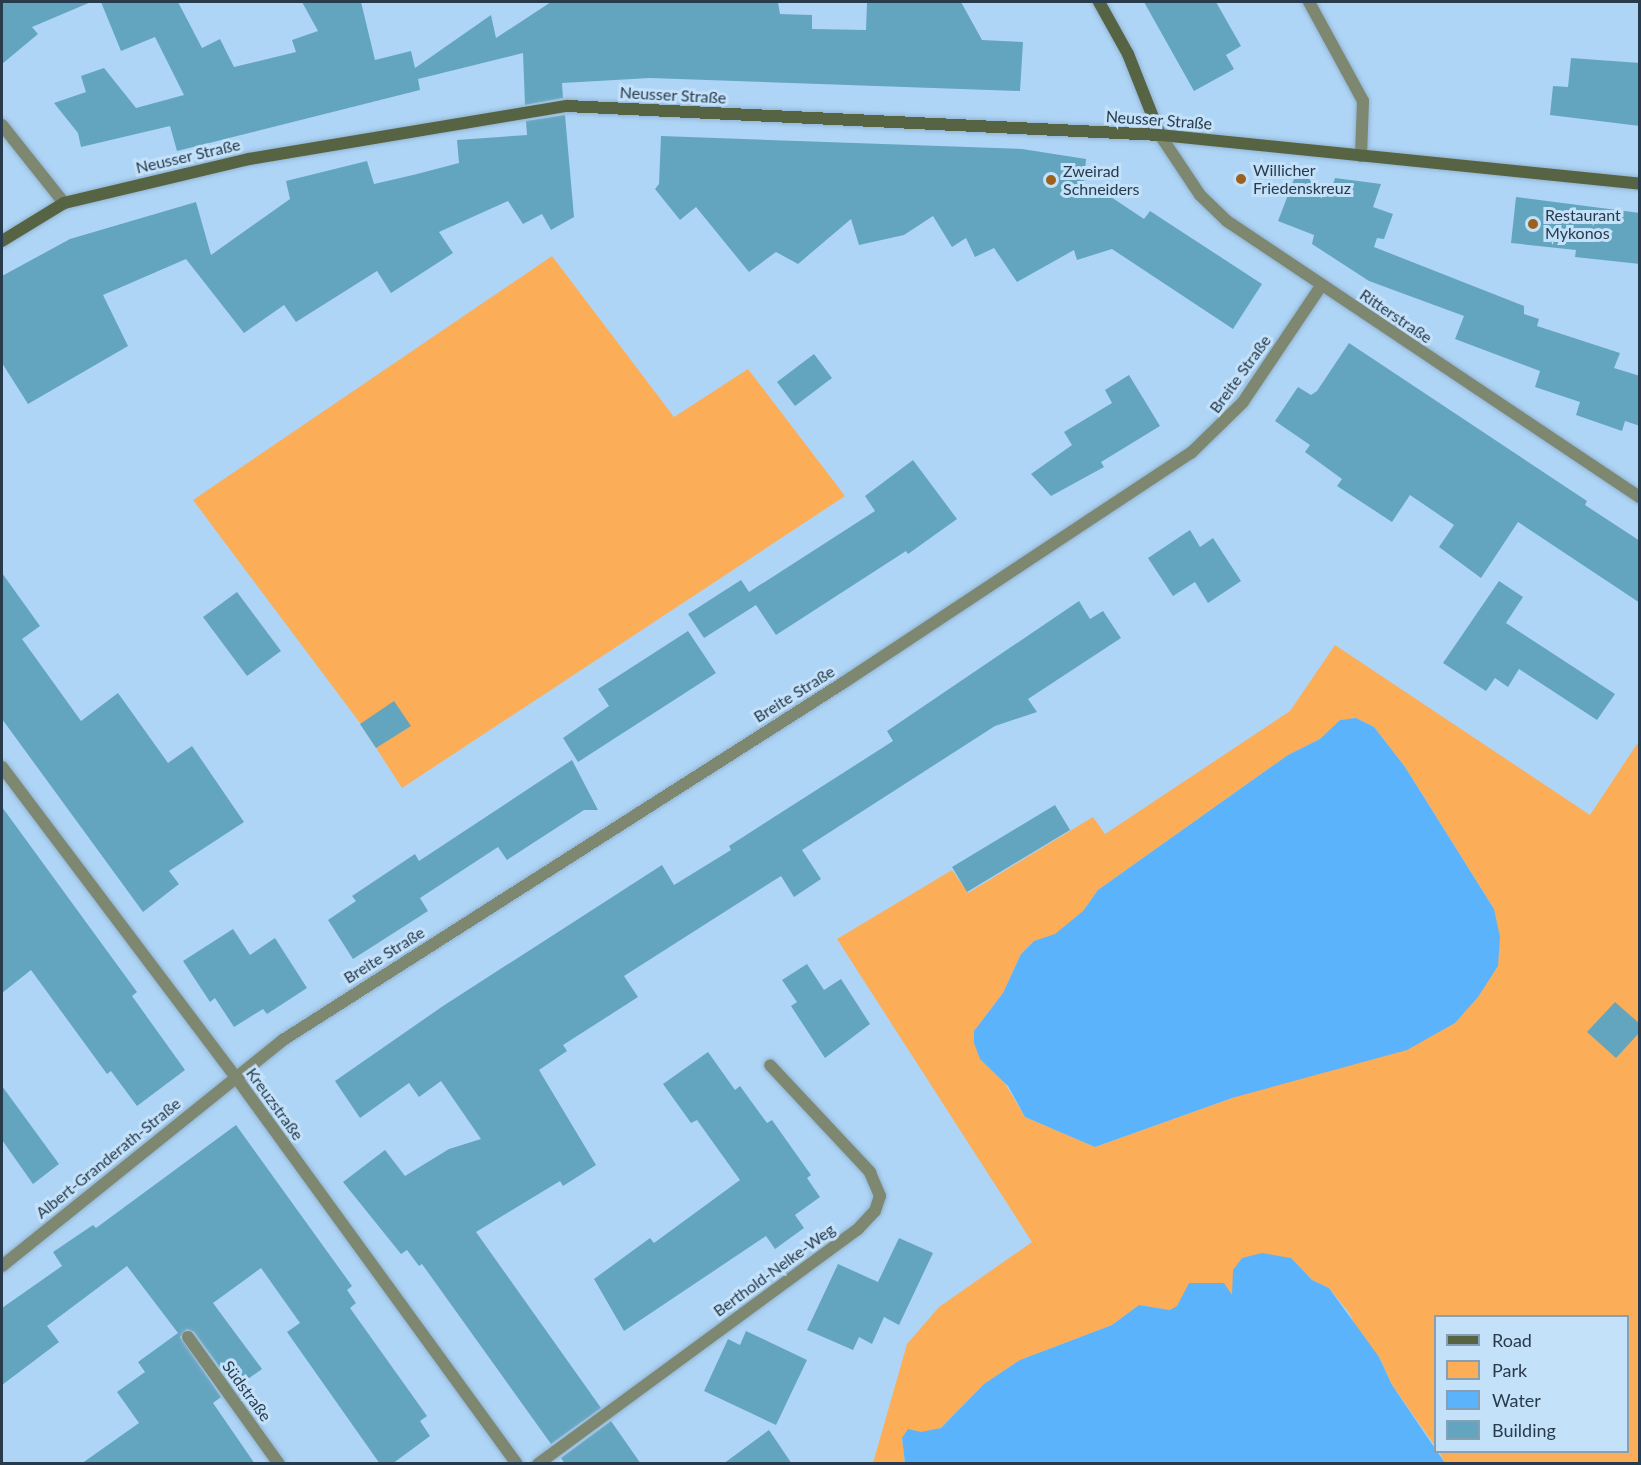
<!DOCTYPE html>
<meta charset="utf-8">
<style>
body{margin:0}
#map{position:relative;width:1641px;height:1465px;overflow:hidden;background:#afd5f6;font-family:Lato,sans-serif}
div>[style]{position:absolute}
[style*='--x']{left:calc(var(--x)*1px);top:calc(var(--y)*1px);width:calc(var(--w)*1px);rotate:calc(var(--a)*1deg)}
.green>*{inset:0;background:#fcad58}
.water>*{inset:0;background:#5bb3fb}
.building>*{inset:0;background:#63a5bf}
.roads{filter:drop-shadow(0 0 2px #91b3d1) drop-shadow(0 0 2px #91b3d1)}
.street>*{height:12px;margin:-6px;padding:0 6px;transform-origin:6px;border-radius:6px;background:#7e8770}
.secondary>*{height:12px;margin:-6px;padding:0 6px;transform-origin:6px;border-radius:6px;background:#576443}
.dots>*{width:16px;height:16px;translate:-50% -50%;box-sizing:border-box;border:3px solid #c4e1fa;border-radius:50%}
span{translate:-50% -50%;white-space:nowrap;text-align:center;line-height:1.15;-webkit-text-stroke:6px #c4e1fa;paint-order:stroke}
.street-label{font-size:16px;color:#283b4c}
.poi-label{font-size:16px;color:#283b4c}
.left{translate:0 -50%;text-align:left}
.frame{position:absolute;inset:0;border:3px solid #283b4c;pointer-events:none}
.legend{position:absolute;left:1434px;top:1315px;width:195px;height:138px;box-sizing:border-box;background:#c4e1fa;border:2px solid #869fb4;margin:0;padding:8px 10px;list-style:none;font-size:18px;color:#283b4c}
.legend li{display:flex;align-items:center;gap:12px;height:30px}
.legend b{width:30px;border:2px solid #869fb4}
</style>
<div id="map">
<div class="green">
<i style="clip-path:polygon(552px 256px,674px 417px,748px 369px,845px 496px,402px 788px,360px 723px,193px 500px)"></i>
<i style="clip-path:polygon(evenodd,1335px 645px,1590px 815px,1639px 741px,1639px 1463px,1445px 1463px,1439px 1452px,1628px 1452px,1628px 1316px,1436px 1316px,1435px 1446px,1392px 1385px,1379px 1357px,1362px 1338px,1349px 1313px,1329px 1288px,1312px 1280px,1290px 1258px,1232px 1296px,1170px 1310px,1139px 1305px,1112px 1325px,1020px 1360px,984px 1384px,941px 1428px,902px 1438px,905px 1463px,873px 1463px,907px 1344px,939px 1307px,1032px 1242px,837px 939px,952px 870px,968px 893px,1093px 817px,1105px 834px,1290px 711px,1335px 645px,1356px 718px,1374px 727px,1405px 767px,1494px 909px,1232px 1098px,1095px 1147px,1025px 1117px,974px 1031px,1003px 993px,1021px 954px,1034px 941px,1055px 935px,1083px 911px,1098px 890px,1288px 755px,1320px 739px,1340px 720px,1356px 718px)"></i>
</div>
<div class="water">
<i style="clip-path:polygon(1356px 718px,1374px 727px,1405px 767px,1494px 909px,1500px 937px,1498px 966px,1478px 997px,1455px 1023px,1407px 1050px,1232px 1098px,1095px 1147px,1025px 1117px,1008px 1086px,980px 1059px,974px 1043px,974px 1031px,1003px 993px,1021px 954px,1034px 941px,1055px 934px,1083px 911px,1098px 890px,1288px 755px,1320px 739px,1340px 720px)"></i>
<i style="clip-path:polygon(1262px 1253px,1291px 1258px,1312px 1280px,1329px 1288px,1379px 1357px,1392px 1385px,1445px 1463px,905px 1463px,902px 1438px,908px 1429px,921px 1432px,941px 1428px,984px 1384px,1020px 1360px,1112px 1325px,1139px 1305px,1170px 1310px,1177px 1306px,1189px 1283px,1224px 1283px,1232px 1295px,1233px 1270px,1242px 1258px)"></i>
</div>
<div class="building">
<i style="clip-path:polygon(2px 2px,91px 2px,32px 27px,38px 34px,2px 64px)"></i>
<i style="clip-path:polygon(101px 2px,178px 2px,202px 48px,220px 39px,234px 67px,296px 52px,292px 40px,318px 31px,302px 2px,361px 2px,375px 60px,411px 51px,415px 68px,491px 15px,496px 38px,551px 2px,778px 2px,780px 14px,812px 15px,812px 29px,866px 30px,867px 2px,961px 2px,982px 40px,1023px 42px,1020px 91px,650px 78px,562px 83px,563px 98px,525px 105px,523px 53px,418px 79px,420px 90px,177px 151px,170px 126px,81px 147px,78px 133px,54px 103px,86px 92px,81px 76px,104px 68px,136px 108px,184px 95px,155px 37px,121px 51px)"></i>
<i style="clip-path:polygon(1144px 2px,1216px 2px,1241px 46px,1226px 55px,1234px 69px,1194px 91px)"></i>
<i style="clip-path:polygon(1571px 58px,1640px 63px,1640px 126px,1550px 115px,1553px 86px,1568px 87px)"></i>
<i style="clip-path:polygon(565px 115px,574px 217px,551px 230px,542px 214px,523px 224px,508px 201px,439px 232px,453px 253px,391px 293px,377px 271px,296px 322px,284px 305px,244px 333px,186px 259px,103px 295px,128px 346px,28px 404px,2px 363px,2px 276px,70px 239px,196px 202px,211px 255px,290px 199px,286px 181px,367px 161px,374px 184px,413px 175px,459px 163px,457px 140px,527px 135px,526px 121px)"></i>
<i style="clip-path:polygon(661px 136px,1022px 149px,1086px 159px,1083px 194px,1108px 195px,1144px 219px,1150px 211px,1262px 284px,1233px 329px,1112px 249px,1077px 260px,1074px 250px,1017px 282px,994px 248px,975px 257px,966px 238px,952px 247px,933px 216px,904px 235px,859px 245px,851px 219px,798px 264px,776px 252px,749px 272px,696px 207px,680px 220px,655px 189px,659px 184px)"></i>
<i style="clip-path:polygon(1296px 174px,1332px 188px,1335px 178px,1381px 184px,1373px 207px,1393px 214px,1384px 239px,1377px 238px,1374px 247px,1524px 306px,1524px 314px,1539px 319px,1537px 326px,1620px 353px,1614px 368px,1640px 376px,1640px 426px,1625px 421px,1622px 431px,1576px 415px,1580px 402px,1535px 387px,1540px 371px,1455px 339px,1464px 316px,1369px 281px,1312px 244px,1314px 235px,1278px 221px)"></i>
<i style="clip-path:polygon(1516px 197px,1640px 213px,1640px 264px,1575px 257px,1576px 250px,1511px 243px)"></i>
<i style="clip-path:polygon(1349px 343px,1587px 501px,1585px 505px,1640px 541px,1640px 603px,1518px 522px,1481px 578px,1439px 547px,1454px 525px,1410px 495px,1392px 522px,1337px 486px,1342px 479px,1305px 452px,1310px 445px,1275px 421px,1298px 387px,1311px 395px,1317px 391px)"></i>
<i style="clip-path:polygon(814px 354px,832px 378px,795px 406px,777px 382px)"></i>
<i style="clip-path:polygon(1129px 375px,1160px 426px,1101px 462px,1104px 467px,1051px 496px,1031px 474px,1072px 445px,1064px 432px,1112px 403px,1105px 390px)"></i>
<i style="clip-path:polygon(913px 460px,957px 519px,908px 554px,906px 551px,776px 635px,756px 605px,704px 638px,688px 614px,741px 580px,749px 592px,875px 511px,865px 496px)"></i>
<i style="clip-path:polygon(1190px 530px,1200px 547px,1213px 538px,1241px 581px,1208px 603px,1195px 582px,1173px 596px,1148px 558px)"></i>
<i style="clip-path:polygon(2px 573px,40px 626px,22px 639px,81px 721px,118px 693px,168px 763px,192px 746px,244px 822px,169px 871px,179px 884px,143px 912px,2px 719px)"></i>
<i style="clip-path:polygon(1499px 581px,1523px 597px,1506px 623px,1615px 694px,1597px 720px,1519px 669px,1508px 687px,1495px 678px,1486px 691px,1443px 663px)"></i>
<i style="clip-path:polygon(237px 592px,281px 651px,247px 676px,203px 617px)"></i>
<i style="clip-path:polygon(1079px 601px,1090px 619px,1103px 611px,1121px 638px,1028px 699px,1037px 712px,995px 726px,802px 850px,821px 879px,794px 897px,781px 876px,624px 976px,638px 997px,563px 1045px,567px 1051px,539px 1070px,596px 1165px,563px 1186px,560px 1181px,476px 1232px,601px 1408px,551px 1444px,422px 1264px,419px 1266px,407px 1250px,401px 1254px,343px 1182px,385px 1150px,405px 1176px,449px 1149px,481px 1139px,441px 1081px,419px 1097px,409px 1083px,360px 1118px,335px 1081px,443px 1006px,662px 865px,674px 885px,731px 850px,729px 846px,893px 741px,887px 731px)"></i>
<i style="clip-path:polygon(688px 631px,716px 673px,578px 762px,563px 738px,609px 706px,598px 689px)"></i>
<i style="clip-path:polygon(394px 701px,411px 726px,376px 748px,360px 724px)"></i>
<i style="clip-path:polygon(572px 760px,598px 810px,584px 810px,507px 860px,498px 847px,420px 898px,428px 911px,353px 959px,328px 920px,356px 901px,352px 896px,415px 854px,419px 861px)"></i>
<i style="clip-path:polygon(1055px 805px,1070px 830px,967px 892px,952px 867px)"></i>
<i style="clip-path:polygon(2px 807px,137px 992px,132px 996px,185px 1070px,137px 1106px,111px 1071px,107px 1074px,31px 970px,2px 993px)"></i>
<i style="clip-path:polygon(233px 929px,250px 955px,275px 938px,307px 988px,267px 1014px,263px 1009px,234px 1027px,215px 998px,210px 1002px,183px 961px)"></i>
<i style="clip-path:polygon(807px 964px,824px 990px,841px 979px,870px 1024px,825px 1058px,791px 1006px,797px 1002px,782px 980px)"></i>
<i style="clip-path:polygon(1615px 1002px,1640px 1024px,1640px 1032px,1616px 1058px,1587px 1032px)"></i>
<i style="clip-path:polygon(708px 1052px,735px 1090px,740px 1086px,767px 1123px,772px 1120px,811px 1175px,807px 1178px,820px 1197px,795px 1215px,804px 1228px,775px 1249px,766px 1236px,624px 1331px,594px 1279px,650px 1238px,654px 1243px,740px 1180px,697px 1120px,691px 1123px,663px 1084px)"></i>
<i style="clip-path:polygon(2px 1086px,59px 1164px,33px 1184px,2px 1140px)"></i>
<i style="clip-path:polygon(236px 1125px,352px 1286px,347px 1290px,356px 1303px,350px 1308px,427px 1416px,420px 1421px,430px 1436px,392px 1464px,380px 1464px,287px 1332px,300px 1323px,261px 1268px,213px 1303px,262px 1369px,235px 1388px,194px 1332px,187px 1329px,180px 1337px,221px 1397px,213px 1403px,255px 1464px,81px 1464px,139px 1423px,117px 1392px,145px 1372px,138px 1362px,178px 1333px,127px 1266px,47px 1326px,59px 1342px,2px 1385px,2px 1308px,62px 1266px,53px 1252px,93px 1225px,96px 1228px)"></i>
<i style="clip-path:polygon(899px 1238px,933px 1253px,899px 1325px,884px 1317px,872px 1344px,859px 1337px,853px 1350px,807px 1330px,838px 1264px,878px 1282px)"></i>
<i style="clip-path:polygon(746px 1331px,807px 1360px,776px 1425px,704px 1391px,728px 1339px,740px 1345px)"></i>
<i style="clip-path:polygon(611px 1421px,641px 1464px,565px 1464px,561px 1458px)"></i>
<i style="clip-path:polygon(769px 1430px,792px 1464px,723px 1464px)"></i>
</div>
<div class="roads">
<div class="street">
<i style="--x:1309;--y:2;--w:113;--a:61.4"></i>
<i style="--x:1363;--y:101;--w:55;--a:92.1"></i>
<i style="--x:2;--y:125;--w:100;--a:51.5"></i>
<i style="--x:1160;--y:135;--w:72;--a:56.3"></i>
<i style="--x:1200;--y:195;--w:37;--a:44"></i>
<i style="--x:1227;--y:221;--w:497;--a:33.8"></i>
<i style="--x:2;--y:767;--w:387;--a:53"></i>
<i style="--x:235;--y:1076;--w:480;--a:54"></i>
<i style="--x:2;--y:1266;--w:361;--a:-38.8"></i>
<i style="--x:283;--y:1040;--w:664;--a:-32.52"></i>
<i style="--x:843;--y:683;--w:417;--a:-33.5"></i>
<i style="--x:1191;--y:453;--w:73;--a:-44.4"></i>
<i style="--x:1243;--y:402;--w:140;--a:-56.1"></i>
<i style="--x:188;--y:1337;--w:156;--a:54.4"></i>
<i style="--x:538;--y:1464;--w:397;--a:-36.3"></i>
<i style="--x:858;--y:1229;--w:25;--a:-47"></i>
<i style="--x:875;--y:1211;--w:16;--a:-72"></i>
<i style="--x:880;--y:1196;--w:26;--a:-113"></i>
<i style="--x:870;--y:1172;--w:146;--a:-133.1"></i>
</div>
<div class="secondary">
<i style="--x:1099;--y:2;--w:60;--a:60.9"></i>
<i style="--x:1128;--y:54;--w:87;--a:68.4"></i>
<i style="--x:2;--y:241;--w:73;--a:-31.5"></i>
<i style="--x:64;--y:203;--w:190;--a:-13.4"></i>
<i style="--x:249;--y:159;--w:322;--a:-9.5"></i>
<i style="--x:567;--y:106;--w:594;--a:2.8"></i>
<i style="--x:1160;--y:135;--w:482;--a:5.8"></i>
</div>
</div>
<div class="dots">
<i style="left:1241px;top:179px;background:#9b621f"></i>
<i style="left:1051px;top:180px;background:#9b621f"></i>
<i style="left:1533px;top:224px;background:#9b621f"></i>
</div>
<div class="street-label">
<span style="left:673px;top:95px;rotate:3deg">Neusser Straße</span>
<span style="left:1159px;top:120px;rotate:4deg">Neusser Straße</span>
<span style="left:188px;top:156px;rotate:-13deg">Neusser Straße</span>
<span style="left:1396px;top:316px;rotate:34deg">Ritterstraße</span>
<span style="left:1240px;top:374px;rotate:-54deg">Breite Straße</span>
<span style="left:794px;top:694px;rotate:-32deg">Breite Straße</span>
<span style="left:384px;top:955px;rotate:-32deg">Breite Straße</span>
<span style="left:275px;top:1104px;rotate:54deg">Kreuzstraße</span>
<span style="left:108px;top:1158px;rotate:-39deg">Albert-Granderath-Straße</span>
<span style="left:774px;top:1270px;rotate:-36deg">Berthold-Nelke-Weg</span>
<span style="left:247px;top:1391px;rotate:54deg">Südstraße</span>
</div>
<div class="poi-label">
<span class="left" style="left:1253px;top:179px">Willicher<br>Friedenskreuz</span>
<span class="left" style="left:1063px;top:180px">Zweirad<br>Schneiders</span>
<span class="left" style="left:1545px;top:224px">Restaurant<br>Mykonos</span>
</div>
<div class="frame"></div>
<ul class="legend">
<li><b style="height:8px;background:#576443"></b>Road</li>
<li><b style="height:16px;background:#fcad58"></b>Park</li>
<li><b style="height:16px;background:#5bb3fb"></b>Water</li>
<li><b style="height:16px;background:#63a5bf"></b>Building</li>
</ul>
</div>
